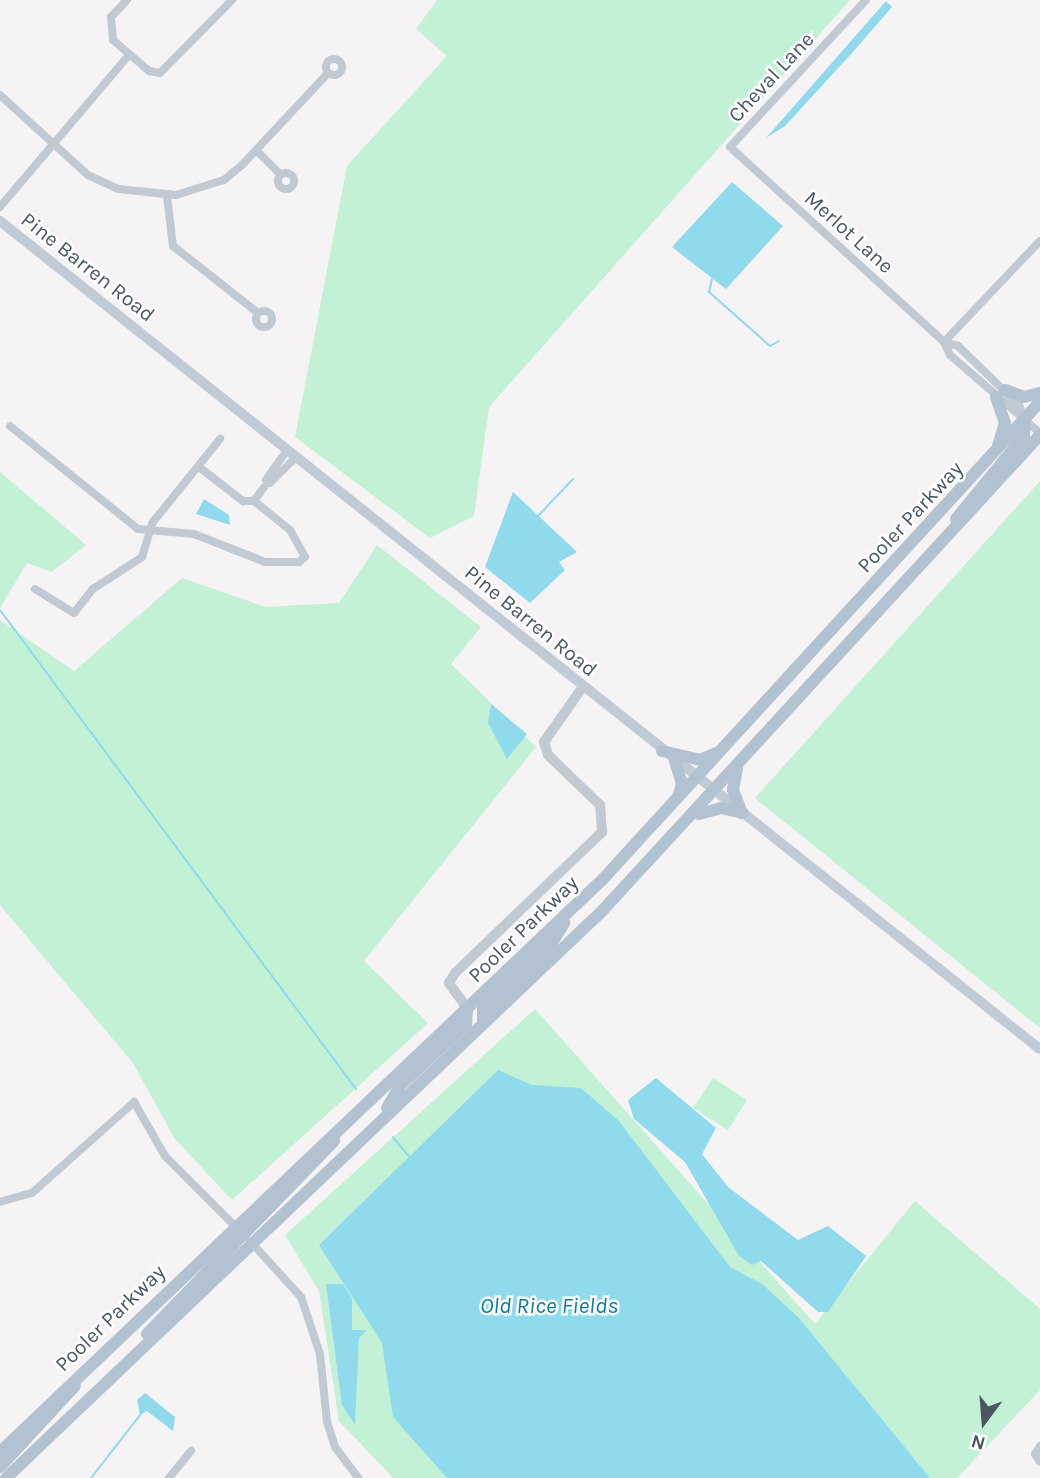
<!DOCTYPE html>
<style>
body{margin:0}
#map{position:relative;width:1040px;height:1478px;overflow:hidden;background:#f5f3f3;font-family:Karla,sans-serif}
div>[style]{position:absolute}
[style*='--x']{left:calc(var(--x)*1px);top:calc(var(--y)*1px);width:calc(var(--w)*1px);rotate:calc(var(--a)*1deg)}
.green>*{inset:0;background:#c3f1d5}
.water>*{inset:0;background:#90daee}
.stream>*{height:2px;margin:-1px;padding:0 1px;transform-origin:1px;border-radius:1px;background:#90daee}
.minor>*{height:8px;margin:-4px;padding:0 4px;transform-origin:4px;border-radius:4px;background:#c1cad2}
.minor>.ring{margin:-4px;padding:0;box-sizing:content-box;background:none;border:8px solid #c1cad2;border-radius:50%}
.tertiary>*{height:10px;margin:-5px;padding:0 5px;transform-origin:5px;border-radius:5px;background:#c1cad2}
.secondary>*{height:10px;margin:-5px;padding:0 5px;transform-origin:5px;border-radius:5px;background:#c1cbd6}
.primary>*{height:12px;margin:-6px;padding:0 6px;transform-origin:6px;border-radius:6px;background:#b3c2d1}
span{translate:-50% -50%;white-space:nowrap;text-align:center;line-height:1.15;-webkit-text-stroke:5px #fff;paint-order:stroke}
.street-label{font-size:21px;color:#4a5661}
.water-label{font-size:23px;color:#0c7c9b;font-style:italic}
.north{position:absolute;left:949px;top:1387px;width:70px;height:70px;-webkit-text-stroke:5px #fff;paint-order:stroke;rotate:196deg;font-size:19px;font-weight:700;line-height:28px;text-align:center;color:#4a5661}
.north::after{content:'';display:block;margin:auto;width:24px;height:32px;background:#4a5661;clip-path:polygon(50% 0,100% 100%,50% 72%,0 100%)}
</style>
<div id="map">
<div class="green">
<i style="clip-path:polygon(437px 0,850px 0,489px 407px,474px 516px,430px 538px,295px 437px,347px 166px,447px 56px,416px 29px)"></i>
<i style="clip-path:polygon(0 472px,86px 545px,52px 572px,27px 563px,0 608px)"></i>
<i style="clip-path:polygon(1040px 481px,1040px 1028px,755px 798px)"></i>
<i style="clip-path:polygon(377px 545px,481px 627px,451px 664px,536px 747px,364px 961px,428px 1023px,232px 1200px,175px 1139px,133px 1063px,0 905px,0 620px,74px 671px,182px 578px,265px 607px,339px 603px)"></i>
<i style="clip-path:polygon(535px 1009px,815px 1324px,915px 1201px,1040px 1309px,1040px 1390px,957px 1478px,393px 1478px,339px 1421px,319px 1291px,285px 1235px)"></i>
<i style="clip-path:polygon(713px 1078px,747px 1100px,728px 1130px,693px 1108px)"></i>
</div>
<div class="water">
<i style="clip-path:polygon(886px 1px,892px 7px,852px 53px,785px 126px,766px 138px)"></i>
<i style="clip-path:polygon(732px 182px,783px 226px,726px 289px,672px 247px)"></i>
<i style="clip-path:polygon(513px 492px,577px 552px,559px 562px,565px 570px,530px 603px,485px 567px)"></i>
<i style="clip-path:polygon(204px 499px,229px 515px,230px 525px,196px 514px)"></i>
<i style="clip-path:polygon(491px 704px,527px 734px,507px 759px,488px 723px)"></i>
<i style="clip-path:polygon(498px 1070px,532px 1085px,581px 1088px,619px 1121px,730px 1267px,762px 1284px,798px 1317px,930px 1478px,447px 1478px,393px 1417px,382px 1343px,319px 1245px)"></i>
<i style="clip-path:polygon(656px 1078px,716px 1128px,702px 1154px,728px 1187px,798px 1240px,828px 1226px,866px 1256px,828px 1312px,818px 1312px,761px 1261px,752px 1265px,739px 1256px,685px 1162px,634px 1119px,628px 1100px)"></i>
<i style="clip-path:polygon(326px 1284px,343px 1284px,352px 1298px,352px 1330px,367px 1330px,359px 1338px,355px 1425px,342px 1405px)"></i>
<i style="clip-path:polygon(145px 1393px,175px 1417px,173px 1431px,147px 1411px,140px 1415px,137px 1400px)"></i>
</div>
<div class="stream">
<i style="--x:712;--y:279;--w:13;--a:103"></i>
<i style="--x:709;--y:292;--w:81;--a:41.5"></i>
<i style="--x:770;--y:346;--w:10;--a:-29"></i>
<i style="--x:538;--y:516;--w:51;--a:-46.6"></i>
<i style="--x:0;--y:610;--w:597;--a:53.38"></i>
<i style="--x:393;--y:1137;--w:27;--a:51"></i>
<i style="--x:91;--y:1478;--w:80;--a:-52.1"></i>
</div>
<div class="minor">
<i style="--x:127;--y:0;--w:23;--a:133"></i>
<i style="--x:111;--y:17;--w:23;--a:85"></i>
<i style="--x:113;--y:40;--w:48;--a:40.7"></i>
<i style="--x:149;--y:71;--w:11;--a:10"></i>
<i style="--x:160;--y:73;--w:103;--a:-45.4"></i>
<i style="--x:866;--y:0;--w:200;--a:132.8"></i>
<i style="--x:730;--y:147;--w:290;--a:42.3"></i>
<i style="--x:944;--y:342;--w:15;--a:16"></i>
<i style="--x:958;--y:346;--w:85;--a:44"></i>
<i style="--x:1019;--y:405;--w:15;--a:67"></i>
<i class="ring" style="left:326px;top:59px;width:8px;height:8px"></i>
<i style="--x:0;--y:95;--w:119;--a:42.3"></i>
<i style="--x:88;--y:175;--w:33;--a:25"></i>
<i style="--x:118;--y:189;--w:58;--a:5.9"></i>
<i style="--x:176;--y:195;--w:50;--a:-17.4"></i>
<i style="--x:224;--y:180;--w:23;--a:-40"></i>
<i style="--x:242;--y:165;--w:126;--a:-46.9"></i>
<i style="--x:257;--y:151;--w:33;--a:45"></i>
<i class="ring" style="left:278px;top:173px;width:8px;height:8px"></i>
<i style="--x:167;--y:196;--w:50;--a:83.2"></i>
<i style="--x:173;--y:246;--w:108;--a:38.2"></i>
<i style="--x:0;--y:207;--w:198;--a:-49.7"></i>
<i class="ring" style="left:256px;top:311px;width:8px;height:8px"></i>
<i style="--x:944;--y:342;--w:139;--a:-46.5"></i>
<i style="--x:944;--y:342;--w:14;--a:65"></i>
<i style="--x:950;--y:355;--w:119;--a:40.9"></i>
<i style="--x:10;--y:426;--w:164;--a:38.8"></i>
<i style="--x:138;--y:529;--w:56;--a:5.1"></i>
<i style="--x:194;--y:534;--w:76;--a:21.5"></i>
<i style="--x:265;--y:562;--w:34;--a:0"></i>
<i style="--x:299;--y:562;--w:8;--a:-40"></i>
<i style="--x:305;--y:557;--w:31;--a:-119"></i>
<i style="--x:290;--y:530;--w:46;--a:-141.1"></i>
<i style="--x:199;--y:467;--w:56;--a:37.7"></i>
<i style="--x:243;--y:501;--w:11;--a:0"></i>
<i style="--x:254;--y:501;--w:17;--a:-54"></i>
<i style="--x:266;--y:480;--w:37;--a:-55"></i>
<i style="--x:270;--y:483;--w:37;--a:-45"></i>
<i style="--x:35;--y:589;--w:46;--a:31.6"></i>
<i style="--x:74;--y:613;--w:31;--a:-52"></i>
<i style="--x:93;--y:589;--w:59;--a:-33.1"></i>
<i style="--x:142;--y:557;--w:37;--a:-73"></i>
<i style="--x:153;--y:522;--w:107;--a:-51.1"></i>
<i style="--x:0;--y:1202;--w:33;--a:-16"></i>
<i style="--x:32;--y:1193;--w:137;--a:-41.7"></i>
<i style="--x:134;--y:1102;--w:62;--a:60.1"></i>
<i style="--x:165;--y:1156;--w:103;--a:45"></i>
<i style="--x:250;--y:1241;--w:76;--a:47.7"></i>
<i style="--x:301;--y:1297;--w:60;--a:71.6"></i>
<i style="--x:320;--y:1354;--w:68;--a:84.1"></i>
<i style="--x:327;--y:1422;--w:26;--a:72"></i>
<i style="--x:335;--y:1447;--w:39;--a:53"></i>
<i style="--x:1040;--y:1446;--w:9;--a:122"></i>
<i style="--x:1035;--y:1454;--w:9;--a:58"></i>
<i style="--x:169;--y:1478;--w:35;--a:-51"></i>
</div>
<div class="tertiary">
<i style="--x:467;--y:1008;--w:31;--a:-126"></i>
<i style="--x:449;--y:983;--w:12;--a:-59"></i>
<i style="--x:455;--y:973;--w:204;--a:-43.8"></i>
<i style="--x:602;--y:832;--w:27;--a:-94"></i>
<i style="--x:600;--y:805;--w:72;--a:-136.1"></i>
<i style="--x:548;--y:755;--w:14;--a:-107"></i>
<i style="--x:544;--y:742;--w:66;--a:-54.9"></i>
</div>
<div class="secondary">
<i style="--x:0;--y:221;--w:1329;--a:38.53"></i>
</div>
<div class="primary">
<i style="--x:1005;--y:390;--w:20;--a:20"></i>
<i style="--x:1024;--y:397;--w:16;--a:-14"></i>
<i style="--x:996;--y:397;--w:28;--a:71"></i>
<i style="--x:1005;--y:423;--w:24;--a:107"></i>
<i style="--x:956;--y:519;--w:107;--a:-50.7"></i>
<i style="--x:1024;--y:436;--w:17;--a:-87"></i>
<i style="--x:662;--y:751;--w:39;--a:13"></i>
<i style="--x:700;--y:760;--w:21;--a:-23"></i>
<i style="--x:675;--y:761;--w:24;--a:73"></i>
<i style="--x:682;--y:784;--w:14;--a:107"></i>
<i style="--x:737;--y:769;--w:21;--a:101"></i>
<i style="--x:733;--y:790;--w:25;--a:69"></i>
<i style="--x:699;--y:814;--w:23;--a:-15"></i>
<i style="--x:721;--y:808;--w:22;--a:13"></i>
<i style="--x:483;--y:1024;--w:16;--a:-90"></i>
<i style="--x:483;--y:1008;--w:93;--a:-43.3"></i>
<i style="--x:551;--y:944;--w:25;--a:-58"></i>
<i style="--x:387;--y:1108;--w:26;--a:-59"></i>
<i style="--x:400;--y:1086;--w:91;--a:-43.2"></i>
<i style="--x:466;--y:1024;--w:16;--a:-86"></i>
<i style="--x:147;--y:1334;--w:269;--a:-45.9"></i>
<i style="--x:0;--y:1452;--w:832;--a:-43.54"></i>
<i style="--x:603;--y:879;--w:647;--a:-47.51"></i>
<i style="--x:0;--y:1467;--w:110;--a:-47.2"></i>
<i style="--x:6;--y:1478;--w:824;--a:-43.57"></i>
<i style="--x:603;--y:910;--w:645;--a:-47.39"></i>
</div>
<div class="street-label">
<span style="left:771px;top:77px;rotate:-47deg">Cheval Lane</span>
<span style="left:849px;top:232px;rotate:42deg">Merlot Lane</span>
<span style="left:88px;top:267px;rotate:38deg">Pine Barren Road</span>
<span style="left:910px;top:517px;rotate:-47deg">Pooler Parkway</span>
<span style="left:531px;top:621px;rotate:39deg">Pine Barren Road</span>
<span style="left:523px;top:929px;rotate:-44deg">Pooler Parkway</span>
<span style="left:110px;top:1318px;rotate:-44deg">Pooler Parkway</span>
</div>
<div class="water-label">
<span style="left:549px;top:1306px">Old Rice Fields</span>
</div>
<div class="north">N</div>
</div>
